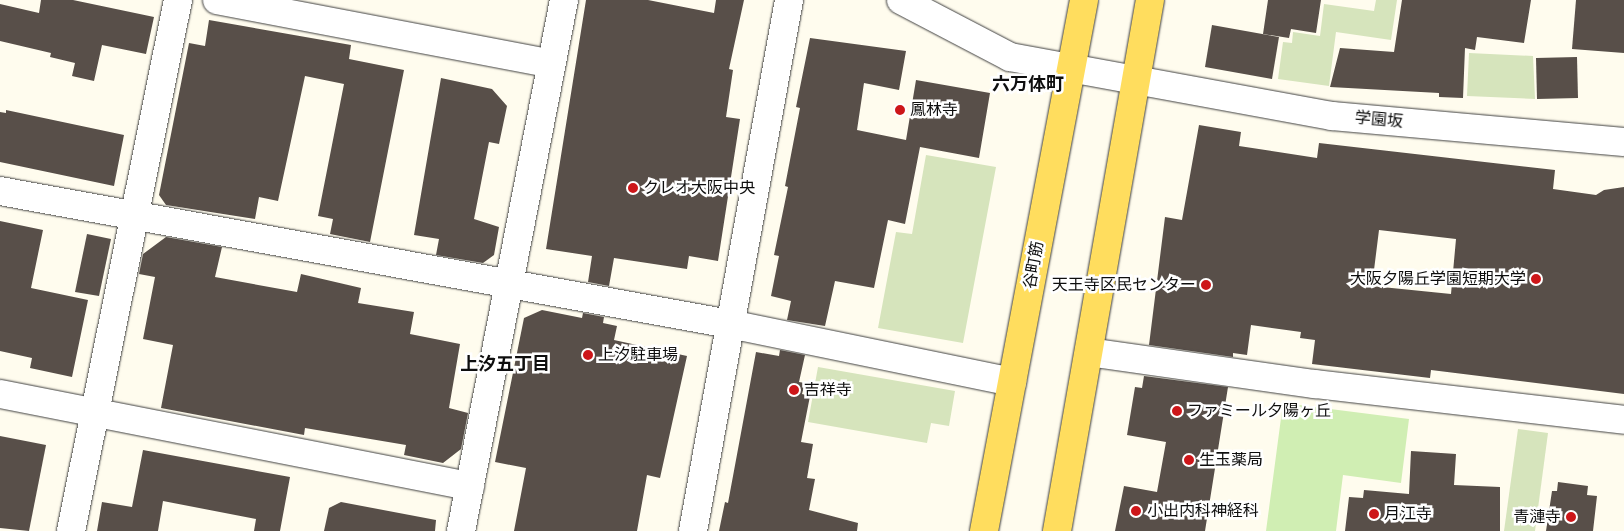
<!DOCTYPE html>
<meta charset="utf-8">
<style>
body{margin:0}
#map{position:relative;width:1624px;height:531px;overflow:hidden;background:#fffcee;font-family:"Times New Roman","Noto Sans JP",serif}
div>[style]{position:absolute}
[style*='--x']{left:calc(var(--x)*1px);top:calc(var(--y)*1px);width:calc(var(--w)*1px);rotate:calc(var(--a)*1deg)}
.green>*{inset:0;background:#d0eeb3}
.cemetery>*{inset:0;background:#d6e4bc}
.building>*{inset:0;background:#584f49}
.roads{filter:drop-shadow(0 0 1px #414141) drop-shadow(0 0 1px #414141)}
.minor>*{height:28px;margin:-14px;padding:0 14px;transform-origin:14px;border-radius:14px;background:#fff}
.major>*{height:28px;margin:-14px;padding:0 14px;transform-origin:14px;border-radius:14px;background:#ffdd5e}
.dots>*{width:14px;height:14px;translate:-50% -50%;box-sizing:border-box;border:2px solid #fff;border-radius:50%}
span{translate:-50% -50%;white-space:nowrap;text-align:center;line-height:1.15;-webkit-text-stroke:5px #fff;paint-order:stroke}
.poi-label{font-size:16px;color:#0e0e0e}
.left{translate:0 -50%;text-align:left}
.right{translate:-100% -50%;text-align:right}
.street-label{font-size:16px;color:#0e0e0e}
.neighbourhood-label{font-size:18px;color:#0e0e0e;font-weight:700}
</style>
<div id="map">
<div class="green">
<i style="clip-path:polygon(1283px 403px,1409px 419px,1401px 483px,1343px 475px,1336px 531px,1266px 531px)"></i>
</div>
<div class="cemetery">
<i style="clip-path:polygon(1376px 0,1397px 0,1391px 40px,1336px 32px,1329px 86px,1278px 79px,1283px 42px,1292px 43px,1293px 32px,1320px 36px,1324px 4px,1374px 11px)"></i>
<i style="clip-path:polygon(1469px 53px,1533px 56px,1535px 99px,1467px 96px)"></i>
<i style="clip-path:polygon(926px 155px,996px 167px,963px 343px,878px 328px,896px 232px,912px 234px)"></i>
<i style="clip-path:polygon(818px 367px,955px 391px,949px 426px,931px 423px,927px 443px,808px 422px)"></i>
<i style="clip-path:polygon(1518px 429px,1548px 433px,1535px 531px,1504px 531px)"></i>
</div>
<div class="building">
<i style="clip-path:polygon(41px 0,73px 0,154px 17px,146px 54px,102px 45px,94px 81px,72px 76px,75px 63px,50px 57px,51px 53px,0 41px,0 4px,39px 13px)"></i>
<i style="clip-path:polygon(586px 0,648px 0,714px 13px,716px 0,744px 0,729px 69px,733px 70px,726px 117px,740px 119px,718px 261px,689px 256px,687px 269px,614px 258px,609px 286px,588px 282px,592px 256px,546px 249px)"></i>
<i style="clip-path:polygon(1268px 0,1321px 0,1316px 33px,1291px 29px,1289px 38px,1263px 34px)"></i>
<i style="clip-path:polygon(1402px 0,1531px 0,1524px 43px,1477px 37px,1475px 50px,1465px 48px,1463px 98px,1439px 97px,1439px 93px,1330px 87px,1340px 48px,1394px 52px)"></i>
<i style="clip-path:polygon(1576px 0,1624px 0,1624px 53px,1572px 49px)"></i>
<i style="clip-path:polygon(209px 20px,351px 45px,349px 59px,404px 70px,370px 242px,330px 234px,333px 219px,318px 216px,344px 84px,305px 76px,278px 201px,259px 197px,255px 219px,166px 205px,159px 195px,189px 43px,205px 46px)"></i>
<i style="clip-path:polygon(1212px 25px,1279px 37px,1272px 79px,1205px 67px)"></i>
<i style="clip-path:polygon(810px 38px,906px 51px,899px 90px,864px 83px,857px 130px,906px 140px,916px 80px,990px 93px,979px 158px,920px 147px,905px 224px,888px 220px,874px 288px,835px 281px,825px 326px,787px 320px,791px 301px,771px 296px,779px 256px,774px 255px,788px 187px,785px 186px,800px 108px,796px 107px)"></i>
<i style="clip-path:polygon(1577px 57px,1578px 98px,1537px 99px,1536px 58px)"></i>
<i style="clip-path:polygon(441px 78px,492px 89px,507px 106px,499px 144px,489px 142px,474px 219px,499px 227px,494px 255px,483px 263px,436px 255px,439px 239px,414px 235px)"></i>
<i style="clip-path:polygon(6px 110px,124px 135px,114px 186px,0 162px,0 112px,6px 113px)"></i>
<i style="clip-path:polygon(evenodd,1199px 125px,1241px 132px,1239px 146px,1317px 158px,1319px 143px,1555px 170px,1553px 189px,1596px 195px,1604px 190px,1624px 187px,1624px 394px,1431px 370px,1430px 378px,1312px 364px,1315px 340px,1300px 338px,1301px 332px,1251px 325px,1247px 355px,1233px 353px,1233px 357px,1149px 345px,1165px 217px,1182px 220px,1199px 125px,1379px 230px,1456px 239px,1451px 294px,1372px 286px,1379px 230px)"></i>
<i style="clip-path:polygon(0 221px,43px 230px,31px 288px,88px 300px,72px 377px,30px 368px,32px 358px,0 351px)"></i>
<i style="clip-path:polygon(87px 234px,111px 239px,99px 296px,75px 292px)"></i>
<i style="clip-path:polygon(166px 237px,222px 247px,215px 277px,297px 292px,301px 274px,361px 288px,358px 303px,414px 312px,410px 334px,460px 344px,449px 408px,468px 413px,461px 449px,443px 463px,404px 455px,406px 445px,305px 428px,304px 435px,161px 408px,173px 345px,143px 339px,155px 277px,139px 274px,143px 254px)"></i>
<i style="clip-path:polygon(542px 310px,582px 318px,583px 313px,604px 317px,603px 323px,617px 326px,614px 340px,687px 356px,660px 478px,647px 475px,637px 531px,514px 531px,526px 468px,495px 462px,524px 318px)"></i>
<i style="clip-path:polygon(780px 350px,805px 355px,799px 382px,805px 383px,802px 394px,810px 396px,801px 442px,813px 444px,807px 478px,815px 479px,809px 510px,858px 523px,857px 531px,719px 531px,725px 502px,728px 503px,756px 352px,779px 356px)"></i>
<i style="clip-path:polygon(1144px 376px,1228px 387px,1205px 531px,1115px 531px,1124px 486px,1157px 492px,1166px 442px,1127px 435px,1135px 387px,1142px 388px)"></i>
<i style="clip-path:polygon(0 436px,46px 445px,29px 531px,0 528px)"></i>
<i style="clip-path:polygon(143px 450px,290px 477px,280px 531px,254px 531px,256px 519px,163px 501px,158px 531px,97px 531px,102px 502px,132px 507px)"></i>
<i style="clip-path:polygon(1411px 451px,1456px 454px,1454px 485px,1500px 487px,1500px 531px,1345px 531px,1349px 497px,1363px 498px,1364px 490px,1409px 494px)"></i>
<i style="clip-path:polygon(1558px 482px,1588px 486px,1587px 495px,1597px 496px,1593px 531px,1546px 531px,1552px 491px,1557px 491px)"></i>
<i style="clip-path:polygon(341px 502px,436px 520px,435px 531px,324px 531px,329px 508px)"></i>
</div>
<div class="roads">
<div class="minor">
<i style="--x:217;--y:0;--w:340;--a:10.8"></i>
<i style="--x:901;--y:0;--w:123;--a:27.6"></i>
<i style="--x:1010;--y:57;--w:327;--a:10.4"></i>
<i style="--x:1332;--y:116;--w:293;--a:5.1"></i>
<i style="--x:0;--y:191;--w:742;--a:10.33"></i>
<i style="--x:730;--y:324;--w:288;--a:11.6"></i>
<i style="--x:1089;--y:352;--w:228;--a:8.1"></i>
<i style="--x:1315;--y:384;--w:311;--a:6.6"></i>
<i style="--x:0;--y:394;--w:479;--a:11.1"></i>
<i style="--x:71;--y:531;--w:542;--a:-78.61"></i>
<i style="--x:461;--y:531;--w:541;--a:-79.02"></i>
<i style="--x:693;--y:531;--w:540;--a:-79.75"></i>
</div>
<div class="major">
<i style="--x:984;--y:531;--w:540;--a:-79.33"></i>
<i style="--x:1057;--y:531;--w:539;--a:-80.07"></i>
</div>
</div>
<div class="dots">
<i style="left:900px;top:110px;background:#cd1619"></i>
<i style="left:633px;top:188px;background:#cd1619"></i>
<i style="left:1536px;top:279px;background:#cd1619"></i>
<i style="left:1206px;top:285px;background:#cd1619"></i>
<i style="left:588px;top:355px;background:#cd1619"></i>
<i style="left:794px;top:390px;background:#cd1619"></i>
<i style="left:1177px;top:411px;background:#cd1619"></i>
<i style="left:1189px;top:460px;background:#cd1619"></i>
<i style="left:1136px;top:511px;background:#cd1619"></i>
<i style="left:1374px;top:514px;background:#cd1619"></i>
<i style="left:1571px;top:517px;background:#cd1619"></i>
</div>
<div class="poi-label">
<span class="left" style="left:910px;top:110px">鳳林寺</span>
<span class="left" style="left:643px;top:188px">クレオ大阪中央</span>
<span class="right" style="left:1526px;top:279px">大阪夕陽丘学園短期大学</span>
<span class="right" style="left:1196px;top:285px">天王寺区民センター</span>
<span class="left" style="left:598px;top:355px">上汐駐車場</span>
<span class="left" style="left:804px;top:390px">吉祥寺</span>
<span class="left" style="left:1187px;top:411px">ファミール夕陽ヶ丘</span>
<span class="left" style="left:1199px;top:460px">生玉薬局</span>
<span class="left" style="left:1147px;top:511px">小出内科神経科</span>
<span class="left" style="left:1384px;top:514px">月江寺</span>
<span class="right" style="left:1561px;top:517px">青漣寺</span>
</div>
<div class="street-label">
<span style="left:1379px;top:120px;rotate:5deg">学園坂</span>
<span style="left:1034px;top:265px;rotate:-80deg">谷町筋</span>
</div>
<div class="neighbourhood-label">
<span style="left:1028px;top:84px">六万体町</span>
<span style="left:505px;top:364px">上汐五丁目</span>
</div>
</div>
